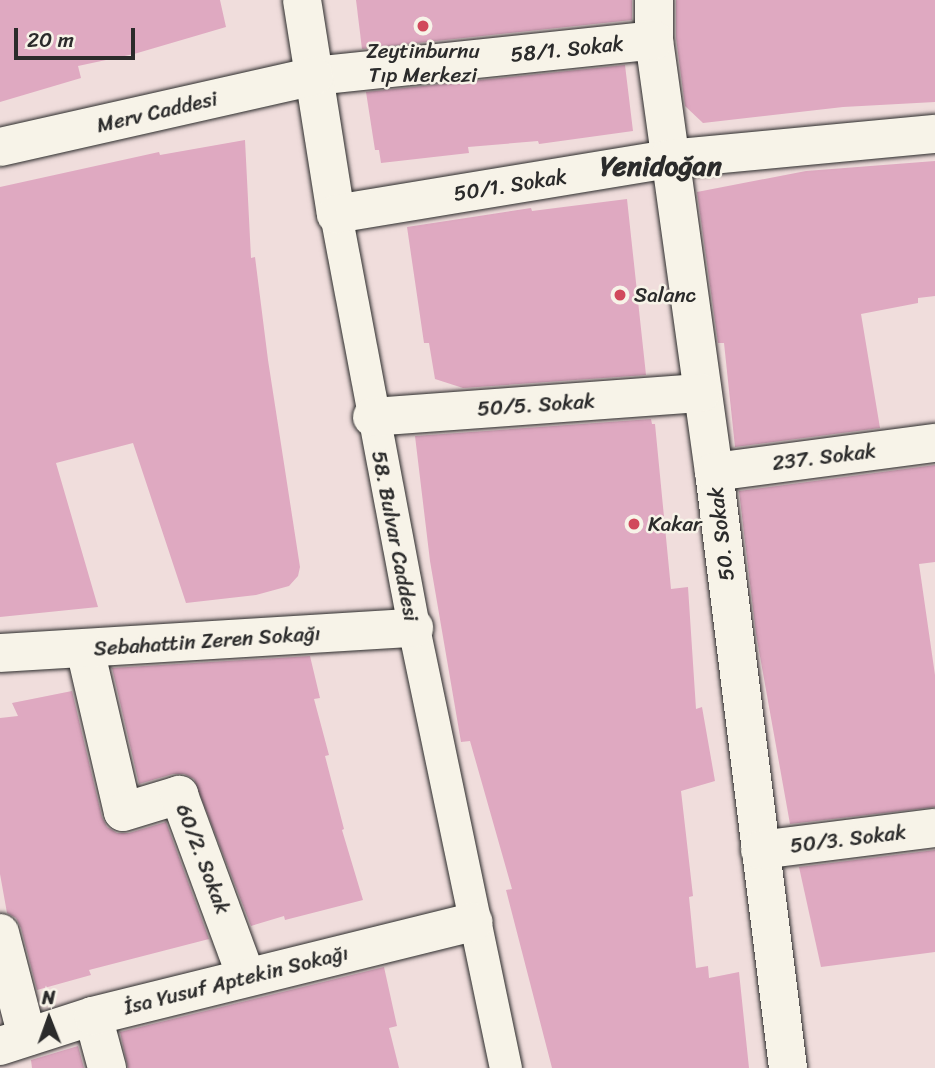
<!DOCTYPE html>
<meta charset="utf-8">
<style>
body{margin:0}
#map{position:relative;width:935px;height:1068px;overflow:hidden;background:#f0dddc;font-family:Sriracha,sans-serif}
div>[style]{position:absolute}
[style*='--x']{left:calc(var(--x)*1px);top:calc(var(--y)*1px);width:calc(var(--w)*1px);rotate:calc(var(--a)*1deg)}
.building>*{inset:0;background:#dfa9c1}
.roads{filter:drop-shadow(0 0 2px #2b2b2b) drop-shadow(0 0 2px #2b2b2b)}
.pedestrian>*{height:32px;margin:-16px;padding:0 16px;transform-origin:16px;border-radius:16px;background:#f7f3e8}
.minor>*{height:38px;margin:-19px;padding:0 19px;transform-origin:19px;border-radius:19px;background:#f7f3e8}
.secondary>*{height:38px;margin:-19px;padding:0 19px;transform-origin:19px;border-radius:19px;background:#f7f3e8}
.dots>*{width:19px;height:19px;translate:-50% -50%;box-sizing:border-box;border:4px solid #f7f3e8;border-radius:50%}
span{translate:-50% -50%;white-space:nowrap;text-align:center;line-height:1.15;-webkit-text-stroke:5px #f7f3e8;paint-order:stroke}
.street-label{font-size:21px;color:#2b2b2b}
.poi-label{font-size:21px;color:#2b2b2b}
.left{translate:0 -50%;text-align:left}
.district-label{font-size:28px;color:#2b2b2b;font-weight:700}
.north{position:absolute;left:14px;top:984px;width:70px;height:70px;-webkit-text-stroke:5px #f7f3e8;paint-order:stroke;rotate:359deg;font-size:19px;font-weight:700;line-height:28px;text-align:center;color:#2b2b2b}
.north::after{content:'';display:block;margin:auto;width:24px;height:32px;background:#2b2b2b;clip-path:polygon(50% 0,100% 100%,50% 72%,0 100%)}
.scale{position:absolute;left:14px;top:28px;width:121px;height:32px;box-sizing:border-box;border:4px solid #2b2b2b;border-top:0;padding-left:9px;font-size:21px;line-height:24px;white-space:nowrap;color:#2b2b2b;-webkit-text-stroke:5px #f7f3e8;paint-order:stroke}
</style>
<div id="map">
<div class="building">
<i style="clip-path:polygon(0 0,220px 0,226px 27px,134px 54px,78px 66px,81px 78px,0 102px)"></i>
<i style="clip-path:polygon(356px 0,632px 0,632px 20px,362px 49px)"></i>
<i style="clip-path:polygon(676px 0,935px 0,935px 102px,843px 107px,703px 123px,685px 106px,676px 38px)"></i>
<i style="clip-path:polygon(625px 65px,633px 131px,539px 144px,538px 141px,468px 147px,469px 153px,381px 163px,379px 150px,375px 150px,366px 92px)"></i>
<i style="clip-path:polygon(245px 140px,251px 258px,255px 257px,268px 360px,300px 567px,298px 576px,289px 586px,256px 595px,186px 603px,133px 443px,56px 463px,98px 607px,0 617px,0 187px,159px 152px,160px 155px)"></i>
<i style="clip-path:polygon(935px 161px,935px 296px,918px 298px,918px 303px,861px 314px,880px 428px,735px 447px,724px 343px,718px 343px,697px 192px,806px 171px)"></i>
<i style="clip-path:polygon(627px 199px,646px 375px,463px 388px,435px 379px,429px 343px,424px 343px,407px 227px,531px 208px,532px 211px)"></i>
<i style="clip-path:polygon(651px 419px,652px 424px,655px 424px,671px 589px,688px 587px,696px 709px,702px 707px,715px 781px,681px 791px,693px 896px,689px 897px,696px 968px,708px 966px,709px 978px,739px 972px,749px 1068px,552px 1068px,506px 890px,512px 889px,470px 741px,461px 742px,430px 561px,415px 436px)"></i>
<i style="clip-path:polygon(935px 465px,935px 562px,919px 564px,935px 675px,935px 807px,790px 824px,756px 634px,739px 491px)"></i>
<i style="clip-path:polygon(310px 656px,320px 698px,314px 699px,329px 755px,325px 756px,344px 829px,342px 830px,363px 900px,285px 920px,284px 916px,251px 926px,194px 779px,184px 774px,173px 774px,139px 784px,112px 668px)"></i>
<i style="clip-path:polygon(72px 691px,102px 817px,107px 827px,117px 833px,129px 833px,166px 822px,209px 939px,89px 970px,91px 975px,37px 990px,21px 928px,16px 918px,7px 913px,0 874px,0 718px,18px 716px,12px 703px)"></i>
<i style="clip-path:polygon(935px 850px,935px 952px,821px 967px,799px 867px)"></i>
<i style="clip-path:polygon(384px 967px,397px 1026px,389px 1028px,399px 1068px,128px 1068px,120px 1032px)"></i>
<i style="clip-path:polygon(78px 1046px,84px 1068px,32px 1068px,31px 1060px)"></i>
</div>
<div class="roads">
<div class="pedestrian">
<i style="--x:336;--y:214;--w:421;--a:79.3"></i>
<i style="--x:414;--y:628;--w:450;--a:78.2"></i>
</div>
<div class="minor">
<i style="--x:654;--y:0;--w:40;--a:90"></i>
<i style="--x:654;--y:40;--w:436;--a:82.1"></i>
<i style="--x:714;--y:472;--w:601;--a:82.92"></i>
<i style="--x:314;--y:76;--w:342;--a:-6"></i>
<i style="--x:372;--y:417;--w:330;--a:-4.2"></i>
<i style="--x:714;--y:472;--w:223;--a:-7.5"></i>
<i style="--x:85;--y:649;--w:167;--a:76.9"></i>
<i style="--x:123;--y:812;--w:59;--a:-16.9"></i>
<i style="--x:179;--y:795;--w:193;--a:69.7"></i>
<i style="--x:0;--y:653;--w:415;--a:-3.5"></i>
<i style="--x:760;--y:850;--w:176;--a:-7.2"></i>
<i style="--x:0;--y:933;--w:107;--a:75.4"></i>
<i style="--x:93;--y:1016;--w:54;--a:74.9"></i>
<i style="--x:0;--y:1046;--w:98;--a:-17.9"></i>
<i style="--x:93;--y:1016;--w:392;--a:-13.9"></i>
</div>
<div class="secondary">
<i style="--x:302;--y:0;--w:217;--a:81"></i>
<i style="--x:336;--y:214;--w:338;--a:-9.4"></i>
<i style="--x:669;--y:159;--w:267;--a:-5.4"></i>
<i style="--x:0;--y:147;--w:322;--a:-12.7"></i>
</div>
</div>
<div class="dots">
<i style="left:423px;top:26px;background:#d1495b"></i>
<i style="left:620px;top:295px;background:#d1495b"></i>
<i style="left:634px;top:524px;background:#d1495b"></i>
</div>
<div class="street-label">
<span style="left:567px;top:49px;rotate:-6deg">58/1. Sokak</span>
<span style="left:157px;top:112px;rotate:-13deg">Merv Caddesi</span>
<span style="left:510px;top:185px;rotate:-9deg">50/1. Sokak</span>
<span style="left:536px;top:405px;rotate:-4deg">50/5. Sokak</span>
<span style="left:824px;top:457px;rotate:-7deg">237. Sokak</span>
<span style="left:721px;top:534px;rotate:-97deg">50. Sokak</span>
<span style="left:395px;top:536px;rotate:79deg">58. Bulvar Caddesi</span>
<span style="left:207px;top:641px;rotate:-4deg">Sebahattin Zeren Sokağı</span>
<span style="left:848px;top:839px;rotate:-7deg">50/3. Sokak</span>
<span style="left:203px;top:859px;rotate:69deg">60/2. Sokak</span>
<span style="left:236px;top:980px;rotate:-14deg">İsa Yusuf Aptekin Sokağı</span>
</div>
<div class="poi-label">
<span style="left:423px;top:63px">Zeytinburnu<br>Tıp Merkezi</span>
<span class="left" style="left:634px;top:295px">Salanc</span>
<span class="left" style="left:648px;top:524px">Kakar</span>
</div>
<div class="district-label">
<span style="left:661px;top:166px">Yenidoğan</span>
</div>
<div class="north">N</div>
<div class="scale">20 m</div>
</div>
